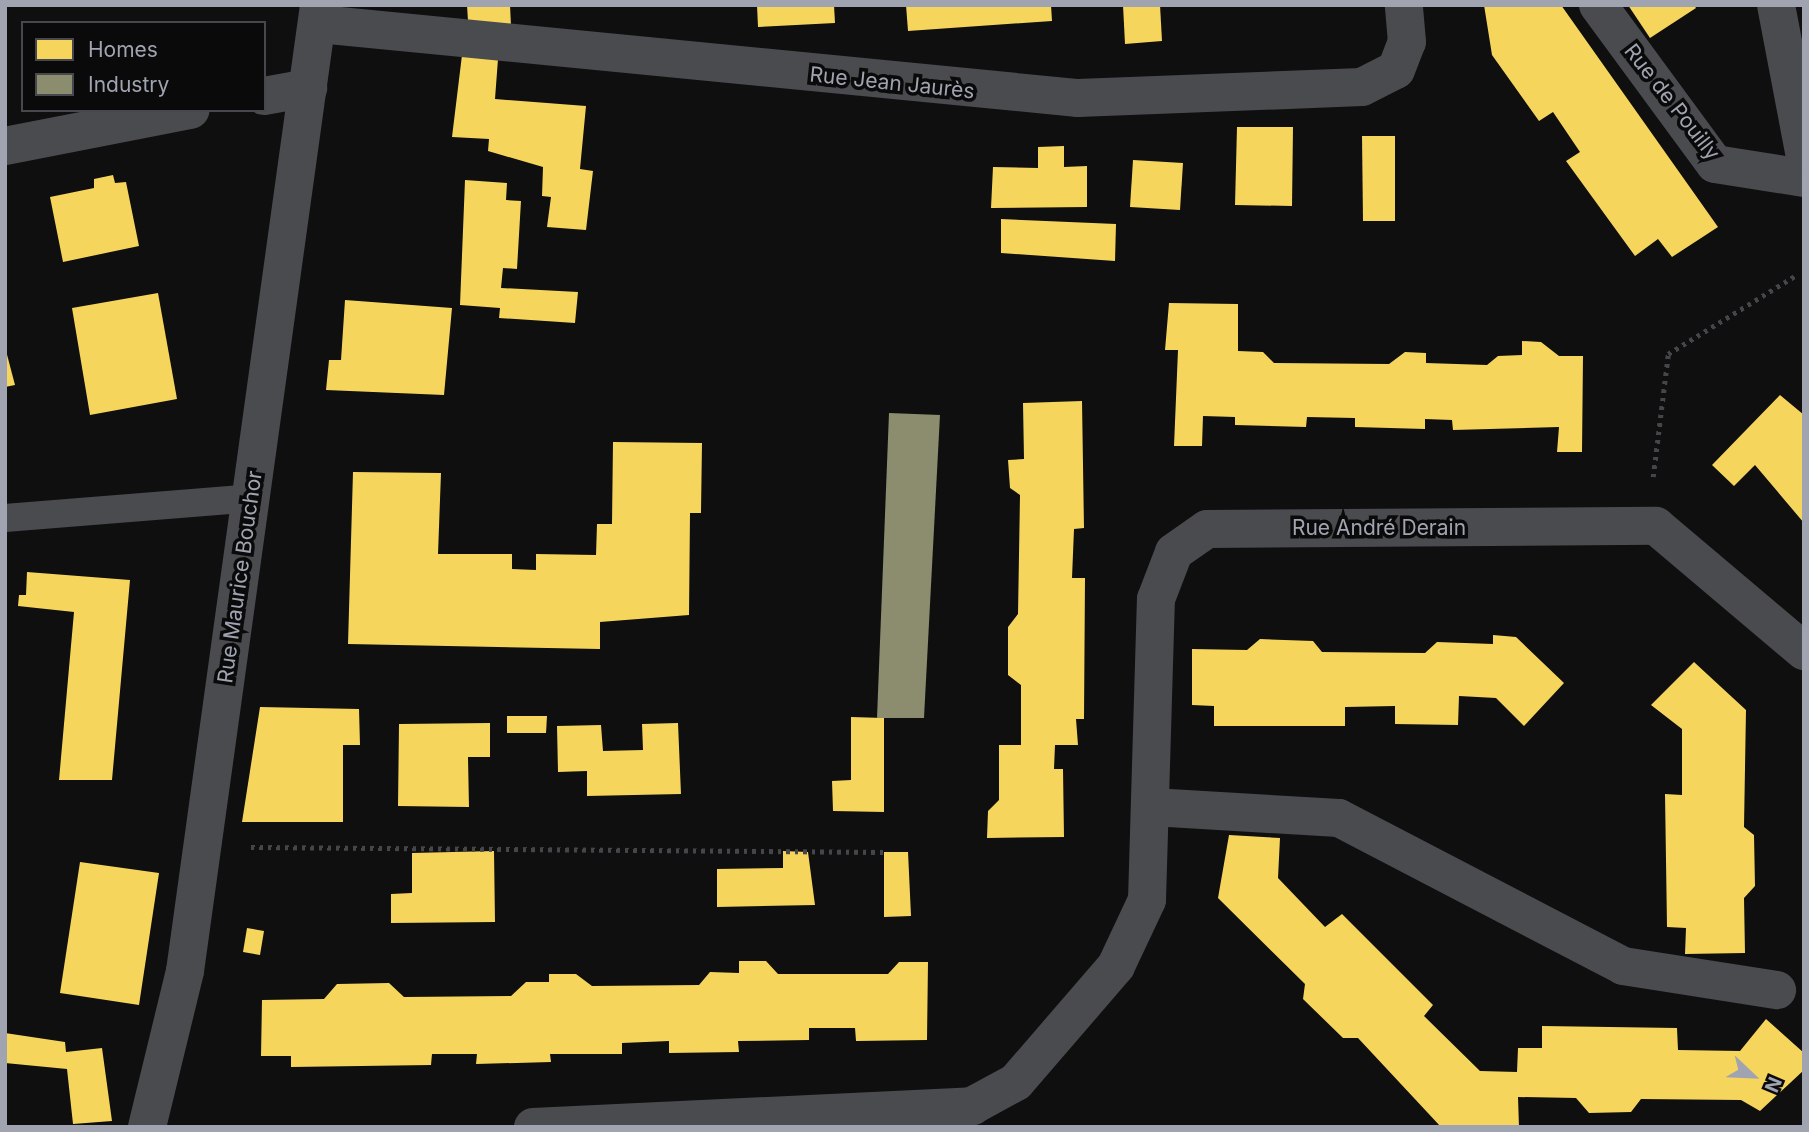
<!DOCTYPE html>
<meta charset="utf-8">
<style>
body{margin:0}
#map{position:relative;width:1809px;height:1132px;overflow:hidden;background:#0f0f10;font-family:Inter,sans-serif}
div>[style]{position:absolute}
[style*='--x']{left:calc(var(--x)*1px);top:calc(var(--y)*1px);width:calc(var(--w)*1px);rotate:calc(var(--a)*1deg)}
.homes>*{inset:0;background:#f6d55c}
.industry>*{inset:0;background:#8c8c6e}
.path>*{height:4.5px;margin-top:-2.25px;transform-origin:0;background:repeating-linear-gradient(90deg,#45464a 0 3.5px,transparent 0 8.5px)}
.service>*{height:28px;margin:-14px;padding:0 14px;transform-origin:14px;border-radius:14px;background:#4a4b4f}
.minor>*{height:38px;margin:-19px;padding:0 19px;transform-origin:19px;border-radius:19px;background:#4a4b4f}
span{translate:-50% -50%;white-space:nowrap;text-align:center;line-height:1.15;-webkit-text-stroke:7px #0a0a0b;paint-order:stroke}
.street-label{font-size:21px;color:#a0a4b1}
.frame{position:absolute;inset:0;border:7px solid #a0a4b1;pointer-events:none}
.legend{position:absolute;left:21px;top:21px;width:245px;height:91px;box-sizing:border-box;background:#0a0a0b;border:2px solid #46484d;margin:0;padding:9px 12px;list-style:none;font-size:21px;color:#a0a4b1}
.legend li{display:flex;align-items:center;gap:14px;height:35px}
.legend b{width:35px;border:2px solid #46484d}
.north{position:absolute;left:1718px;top:1041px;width:70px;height:70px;-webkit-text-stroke:5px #0a0a0b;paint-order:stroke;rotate:113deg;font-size:19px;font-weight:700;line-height:28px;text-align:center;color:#a0a4b1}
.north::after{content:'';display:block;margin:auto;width:24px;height:32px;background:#a0a4b1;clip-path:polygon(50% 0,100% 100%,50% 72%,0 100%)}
</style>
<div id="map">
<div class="homes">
<i style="clip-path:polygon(467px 5px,510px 5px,511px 26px,468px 21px)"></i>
<i style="clip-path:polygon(757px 5px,834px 5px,835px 23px,758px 27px)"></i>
<i style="clip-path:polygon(906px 5px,1051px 5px,1052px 21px,908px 31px)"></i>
<i style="clip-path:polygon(1123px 5px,1160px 5px,1162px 41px,1125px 44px)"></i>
<i style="clip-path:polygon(1484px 5px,1561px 5px,1718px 227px,1672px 257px,1658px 239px,1635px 256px,1566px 161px,1580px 152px,1553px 112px,1539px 121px,1492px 55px)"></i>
<i style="clip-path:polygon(1628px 5px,1694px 5px,1696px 8px,1650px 38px)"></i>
<i style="clip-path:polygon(462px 55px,498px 59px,495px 99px,586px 106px,580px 169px,593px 171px,586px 230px,547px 227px,551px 197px,542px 196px,543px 167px,488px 151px,489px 139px,452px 137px)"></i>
<i style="clip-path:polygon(1237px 127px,1293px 127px,1292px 206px,1235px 205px)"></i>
<i style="clip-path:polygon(1362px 136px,1395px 136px,1395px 221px,1363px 221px)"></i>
<i style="clip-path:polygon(1064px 146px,1064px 167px,1087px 166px,1087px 207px,991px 208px,993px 167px,1038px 168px,1038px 147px)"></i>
<i style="clip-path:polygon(1133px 160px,1183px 163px,1180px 210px,1130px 207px)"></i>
<i style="clip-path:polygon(113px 175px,115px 183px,126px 182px,139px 246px,63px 262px,50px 197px,94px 188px,94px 179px)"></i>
<i style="clip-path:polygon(465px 180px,507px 183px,506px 200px,521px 201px,517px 269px,503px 268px,501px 288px,578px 292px,575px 323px,499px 318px,500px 308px,460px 305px)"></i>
<i style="clip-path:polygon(1001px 219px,1116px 224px,1115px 261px,1001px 253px)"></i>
<i style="clip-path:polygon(158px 293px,177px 399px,90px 415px,72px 308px)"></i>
<i style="clip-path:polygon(345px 300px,452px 308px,444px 395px,326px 390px,329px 360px,341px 360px)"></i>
<i style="clip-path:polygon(1169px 303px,1238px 304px,1238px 351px,1263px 352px,1274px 363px,1389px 364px,1405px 352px,1426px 353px,1426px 363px,1487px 365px,1498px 356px,1522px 355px,1522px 341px,1541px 342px,1559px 356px,1583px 356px,1582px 452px,1557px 452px,1559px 427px,1453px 430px,1452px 420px,1425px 419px,1425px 429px,1355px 427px,1355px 418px,1307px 417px,1306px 427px,1235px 425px,1235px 417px,1203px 416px,1202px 446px,1174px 446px,1178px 350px,1165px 350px)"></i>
<i style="clip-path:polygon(5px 347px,15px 385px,5px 387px)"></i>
<i style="clip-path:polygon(1780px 395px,1804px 415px,1804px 523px,1755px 465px,1734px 486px,1712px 465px)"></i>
<i style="clip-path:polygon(1082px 401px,1084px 528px,1074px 529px,1072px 578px,1085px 578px,1084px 719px,1076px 719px,1078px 745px,1055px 745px,1054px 769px,1063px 769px,1064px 837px,987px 838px,988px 811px,999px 800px,999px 745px,1021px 745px,1021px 685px,1008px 675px,1008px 627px,1018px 614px,1020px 495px,1010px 488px,1008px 460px,1024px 459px,1023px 403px)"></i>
<i style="clip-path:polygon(613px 442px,702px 443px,701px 513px,690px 513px,689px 615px,600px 622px,600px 649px,348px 644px,353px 472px,441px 473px,438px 554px,512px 554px,512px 569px,536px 570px,536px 554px,596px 555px,597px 524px,612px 524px)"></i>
<i style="clip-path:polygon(27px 572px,130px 580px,112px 780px,59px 780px,74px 612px,18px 606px,19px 595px,26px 595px)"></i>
<i style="clip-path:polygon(1493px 635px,1516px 637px,1564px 683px,1524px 726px,1496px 698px,1459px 696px,1458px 725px,1395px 724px,1395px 706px,1345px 707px,1345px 726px,1214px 726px,1214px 706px,1192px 705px,1192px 649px,1247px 650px,1260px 639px,1313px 641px,1322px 652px,1425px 653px,1437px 642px,1493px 644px)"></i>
<i style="clip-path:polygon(1694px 662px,1746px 710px,1744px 827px,1754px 835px,1755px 886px,1744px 898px,1745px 953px,1685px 954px,1686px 928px,1667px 927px,1665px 794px,1682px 795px,1682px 729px,1651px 705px)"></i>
<i style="clip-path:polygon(260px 707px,359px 709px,360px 745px,343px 745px,343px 822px,242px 822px)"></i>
<i style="clip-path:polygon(507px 716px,547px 716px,546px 733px,507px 733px)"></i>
<i style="clip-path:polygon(851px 717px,884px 718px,884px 812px,833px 811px,832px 781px,851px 780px)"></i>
<i style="clip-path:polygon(490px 723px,490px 757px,468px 757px,469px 807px,398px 806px,399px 724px)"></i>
<i style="clip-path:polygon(678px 723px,681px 794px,587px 796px,587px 771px,558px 772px,557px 726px,601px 725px,603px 751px,643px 750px,642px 724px)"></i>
<i style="clip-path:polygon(1229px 835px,1280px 838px,1278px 878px,1325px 927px,1342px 914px,1433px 1005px,1424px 1016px,1480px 1071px,1517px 1072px,1518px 1048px,1542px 1048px,1542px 1026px,1677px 1028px,1678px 1050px,1740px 1051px,1766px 1019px,1804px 1053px,1804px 1070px,1760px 1111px,1741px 1100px,1641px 1099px,1631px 1112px,1589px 1113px,1576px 1098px,1518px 1097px,1519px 1127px,1441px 1127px,1358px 1038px,1343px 1038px,1303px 999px,1305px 984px,1218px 898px)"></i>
<i style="clip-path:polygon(494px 851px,495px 922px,391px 923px,391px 894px,412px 893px,412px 853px)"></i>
<i style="clip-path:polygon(783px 851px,808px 852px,815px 905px,717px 907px,717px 869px,783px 868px)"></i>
<i style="clip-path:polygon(884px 852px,908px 852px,911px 916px,884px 917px)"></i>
<i style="clip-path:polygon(80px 862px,159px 873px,139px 1005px,60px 993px)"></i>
<i style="clip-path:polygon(247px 928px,264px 931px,260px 955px,243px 952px)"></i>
<i style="clip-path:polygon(739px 961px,766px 961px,778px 974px,888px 974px,899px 962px,928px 962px,927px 1040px,856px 1041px,855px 1028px,809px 1028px,809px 1040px,738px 1041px,739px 1052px,669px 1053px,669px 1041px,622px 1043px,622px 1054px,550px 1054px,551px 1062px,476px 1064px,477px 1054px,432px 1054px,431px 1065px,291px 1067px,291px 1056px,261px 1056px,262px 1000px,324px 999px,337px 984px,389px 983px,404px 997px,511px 996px,526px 982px,549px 982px,549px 974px,576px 974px,592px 986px,699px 985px,710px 972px,739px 973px)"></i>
<i style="clip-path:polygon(5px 1033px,65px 1042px,66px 1052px,102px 1048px,112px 1121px,73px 1124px,67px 1069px,5px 1063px)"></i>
</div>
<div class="industry">
<i style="clip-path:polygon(889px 413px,940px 415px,924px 718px,877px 718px)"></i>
</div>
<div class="path">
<i style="--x:1653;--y:477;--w:124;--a:-83"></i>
<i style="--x:1668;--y:354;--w:149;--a:-31.6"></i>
<i style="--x:251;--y:847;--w:633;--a:0.45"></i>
</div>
<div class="service">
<i style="--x:5;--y:518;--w:247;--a:-4.6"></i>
</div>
<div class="minor">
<i style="--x:1598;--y:5;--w:197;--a:53.7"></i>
<i style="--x:1715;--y:164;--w:90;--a:8.9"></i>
<i style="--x:1776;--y:5;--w:150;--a:79.2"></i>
<i style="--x:319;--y:24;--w:763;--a:5.57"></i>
<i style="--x:1078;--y:98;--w:284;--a:-2.2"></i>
<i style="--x:1362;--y:87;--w:38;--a:-27"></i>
<i style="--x:1396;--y:70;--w:30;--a:-69"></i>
<i style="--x:1407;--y:42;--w:37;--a:-95"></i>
<i style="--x:264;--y:96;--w:45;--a:-10.3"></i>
<i style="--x:5;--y:146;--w:189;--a:-11"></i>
<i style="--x:1152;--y:807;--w:187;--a:3.4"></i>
<i style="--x:1339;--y:818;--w:320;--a:27.5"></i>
<i style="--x:1623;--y:966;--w:156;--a:8.9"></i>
<i style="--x:147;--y:1127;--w:161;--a:-76.3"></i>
<i style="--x:185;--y:971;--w:975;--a:-82.1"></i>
<i style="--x:533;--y:1127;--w:440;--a:-2.7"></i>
<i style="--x:972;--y:1106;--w:50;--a:-28.6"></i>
<i style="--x:1016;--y:1082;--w:153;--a:-49.2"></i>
<i style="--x:1116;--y:966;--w:73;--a:-64.8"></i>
<i style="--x:1147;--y:900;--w:301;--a:-88.3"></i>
<i style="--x:1156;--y:599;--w:50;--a:-69"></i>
<i style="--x:1174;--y:552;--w:40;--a:-34.9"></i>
<i style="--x:1207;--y:529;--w:449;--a:-0.4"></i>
<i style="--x:1656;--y:526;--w:194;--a:40.2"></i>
</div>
<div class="street-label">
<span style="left:892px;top:83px;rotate:6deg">Rue Jean Jaurès</span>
<span style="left:1672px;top:102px;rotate:52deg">Rue de Pouilly</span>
<span style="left:1379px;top:528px">Rue André Derain</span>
<span style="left:240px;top:577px;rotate:-82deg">Rue Maurice Bouchor</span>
</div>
<div class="frame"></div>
<ul class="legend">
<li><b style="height:19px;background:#f6d55c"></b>Homes</li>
<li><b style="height:19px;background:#8c8c6e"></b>Industry</li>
</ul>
<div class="north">N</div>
</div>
